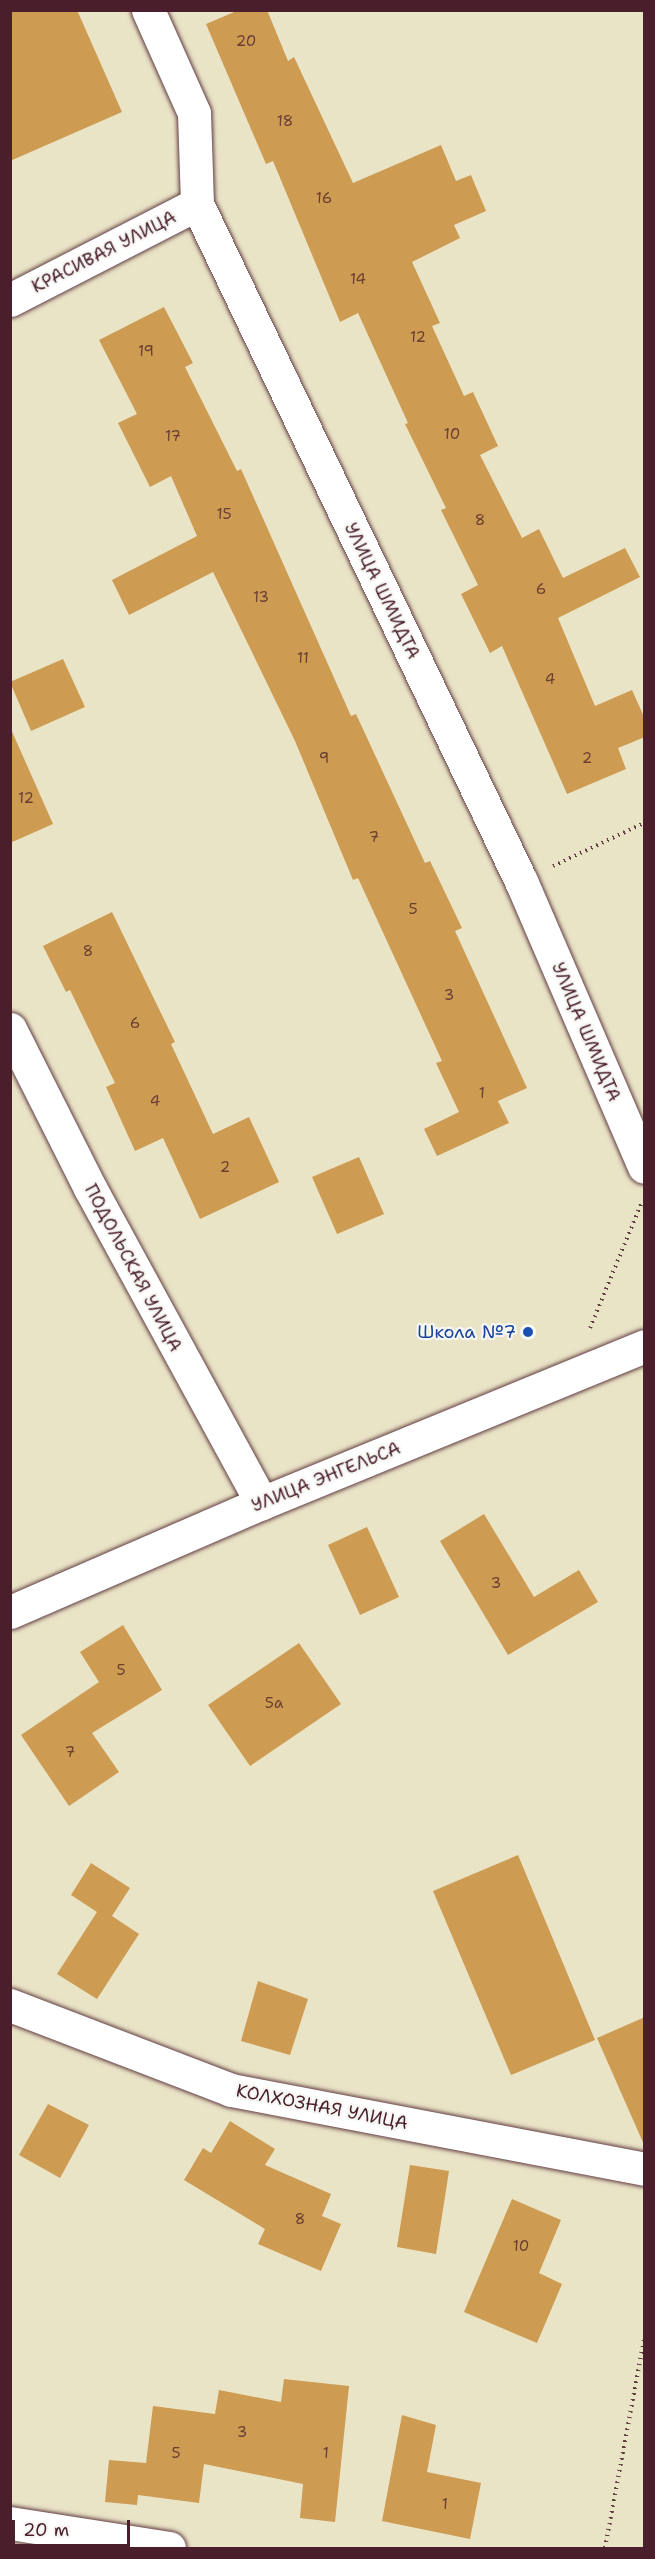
<!DOCTYPE html>
<meta charset="utf-8">
<style>
body{margin:0}
#map{position:relative;width:655px;height:2559px;overflow:hidden;background:#eae4c7;font-family:"Shantell Sans",sans-serif}
div>[style]{position:absolute}
[style*='--x']{left:calc(var(--x)*1px);top:calc(var(--y)*1px);width:calc(var(--w)*1px);rotate:calc(var(--a)*1deg)}
.building>*{inset:0;background:#cd9b51}
.path>*{height:4px;margin-top:-2px;transform-origin:0;background:repeating-linear-gradient(90deg,#623d42 0 1.5px,transparent 0 6px)}
.roads{filter:drop-shadow(0 0 2px #623d42) drop-shadow(0 0 2px #623d42)}
.minor>*{height:33px;margin:-16.5px;padding:0 16.5px;transform-origin:16.5px;border-radius:16.5px;background:#fff}
.dots>*{width:16px;height:16px;translate:-50% -50%;box-sizing:border-box;border:3px solid #f6f6f2;border-radius:50%}
span{translate:-50% -50%;white-space:nowrap;text-align:center;line-height:1.15;-webkit-text-stroke:4.5px #f6f6f2;paint-order:stroke}
.number-label{font-size:15px;color:#6b3e34}
.number-label span{-webkit-text-stroke-width:0}
.street-label{font-size:18px;color:#4a1f2b}
.transit-label{font-size:18px;color:#164399}
.right{translate:-100% -50%;text-align:right}
.frame{position:absolute;inset:0;border:12px solid #4a1f2b;pointer-events:none}
.scale{position:absolute;left:12px;top:2520px;width:118px;height:27px;box-sizing:border-box;border:3px solid #4a1f2b;border-top:0;padding-left:8px;font-size:18px;line-height:21px;white-space:nowrap;color:#4a1f2b;-webkit-text-stroke:4px #f6f6f2;paint-order:stroke}
</style>
<div id="map">
<div class="building">
<i style="clip-path:polygon(10px 10px,77px 10px,122px 112px,10px 161px)"></i>
<i style="clip-path:polygon(239px 10px,267px 10px,288px 61px,294px 57px,353px 183px,441px 145px,456px 181px,471px 175px,486px 211px,454px 225px,460px 238px,412px 262px,440px 323px,432px 326px,464px 396px,473px 392px,498px 446px,480px 455px,522px 538px,539px 529px,563px 578px,625px 548px,640px 577px,558px 618px,595px 706px,632px 690px,645px 719px,645px 737px,618px 748px,626px 769px,567px 794px,502px 646px,490px 653px,461px 594px,478px 585px,441px 510px,446px 508px,405px 424px,408px 423px,358px 313px,340px 322px,273px 161px,266px 164px,206px 24px)"></i>
<i style="clip-path:polygon(164px 307px,193px 363px,185px 367px,237px 471px,241px 469px,351px 716px,356px 714px,425px 863px,430px 861px,462px 928px,455px 931px,527px 1088px,498px 1101px,509px 1123px,437px 1156px,424px 1129px,459px 1112px,436px 1063px,442px 1061px,358px 878px,353px 880px,295px 741px,213px 572px,129px 615px,112px 580px,197px 536px,171px 476px,150px 487px,118px 423px,137px 414px,99px 340px)"></i>
<i style="clip-path:polygon(63px 659px,85px 707px,31px 731px,10px 682px)"></i>
<i style="clip-path:polygon(10px 727px,53px 824px,10px 843px)"></i>
<i style="clip-path:polygon(112px 912px,175px 1042px,171px 1044px,213px 1134px,249px 1117px,279px 1182px,200px 1219px,163px 1138px,135px 1151px,106px 1087px,115px 1083px,70px 990px,66px 992px,43px 946px)"></i>
<i style="clip-path:polygon(359px 1157px,384px 1214px,337px 1234px,312px 1177px)"></i>
<i style="clip-path:polygon(484px 1514px,534px 1597px,579px 1570px,598px 1602px,508px 1655px,440px 1541px)"></i>
<i style="clip-path:polygon(367px 1527px,399px 1597px,360px 1615px,328px 1545px)"></i>
<i style="clip-path:polygon(123px 1625px,162px 1690px,92px 1733px,119px 1772px,69px 1806px,21px 1735px,99px 1682px,80px 1652px)"></i>
<i style="clip-path:polygon(299px 1643px,341px 1704px,250px 1766px,208px 1705px)"></i>
<i style="clip-path:polygon(518px 1855px,595px 2040px,511px 2075px,433px 1891px)"></i>
<i style="clip-path:polygon(91px 1863px,130px 1888px,112px 1916px,139px 1934px,97px 1999px,57px 1974px,97px 1912px,71px 1895px)"></i>
<i style="clip-path:polygon(258px 1981px,308px 1999px,290px 2055px,241px 2041px)"></i>
<i style="clip-path:polygon(645px 2017px,645px 2147px,597px 2038px)"></i>
<i style="clip-path:polygon(48px 2104px,89px 2125px,60px 2178px,19px 2155px)"></i>
<i style="clip-path:polygon(230px 2121px,275px 2149px,265px 2165px,331px 2194px,322px 2216px,341px 2224px,321px 2271px,258px 2244px,265px 2229px,184px 2180px,203px 2148px,211px 2153px)"></i>
<i style="clip-path:polygon(410px 2165px,449px 2171px,436px 2254px,397px 2247px)"></i>
<i style="clip-path:polygon(512px 2199px,561px 2220px,539px 2273px,562px 2284px,537px 2343px,464px 2312px)"></i>
<i style="clip-path:polygon(284px 2379px,349px 2386px,335px 2522px,300px 2518px,303px 2484px,204px 2464px,199px 2503px,138px 2495px,137px 2505px,105px 2502px,109px 2460px,146px 2463px,153px 2406px,215px 2414px,219px 2390px,281px 2402px)"></i>
<i style="clip-path:polygon(402px 2415px,436px 2425px,427px 2472px,481px 2483px,470px 2539px,382px 2521px)"></i>
</div>
<div class="path">
<i style="--x:553;--y:866;--w:101;--a:-25.3"></i>
<i style="--x:590;--y:1328;--w:134;--a:-67.6"></i>
<i style="--x:605;--y:2548;--w:212;--a:-79.4"></i>
</div>
<div class="roads">
<div class="minor">
<i style="--x:148;--y:10;--w:113;--a:65.9"></i>
<i style="--x:194;--y:113;--w:91;--a:88.1"></i>
<i style="--x:197;--y:204;--w:751;--a:64.43"></i>
<i style="--x:521;--y:881;--w:311;--a:66.7"></i>
<i style="--x:10;--y:300;--w:210;--a:-27.2"></i>
<i style="--x:10;--y:1029;--w:178;--a:63.3"></i>
<i style="--x:90;--y:1188;--w:359;--a:61.4"></i>
<i style="--x:10;--y:1612;--w:275;--a:-23.4"></i>
<i style="--x:262;--y:1503;--w:413;--a:-22.3"></i>
<i style="--x:10;--y:2005;--w:237;--a:21"></i>
<i style="--x:231;--y:2090;--w:420;--a:10.8"></i>
<i style="--x:10;--y:2523;--w:161;--a:8.9"></i>
</div>
</div>
<div class="dots">
<i style="left:528px;top:1332px;background:#1a4fb4"></i>
</div>
<div class="number-label">
<span style="left:246px;top:42px">20</span>
<span style="left:285px;top:122px">18</span>
<span style="left:324px;top:199px">16</span>
<span style="left:358px;top:280px">14</span>
<span style="left:418px;top:338px">12</span>
<span style="left:146px;top:352px">19</span>
<span style="left:452px;top:435px">10</span>
<span style="left:173px;top:437px">17</span>
<span style="left:224px;top:515px">15</span>
<span style="left:480px;top:521px">8</span>
<span style="left:541px;top:590px">6</span>
<span style="left:261px;top:598px">13</span>
<span style="left:303px;top:659px">11</span>
<span style="left:550px;top:680px">4</span>
<span style="left:324px;top:759px">9</span>
<span style="left:587px;top:759px">2</span>
<span style="left:26px;top:799px">12</span>
<span style="left:374px;top:838px">7</span>
<span style="left:413px;top:910px">5</span>
<span style="left:88px;top:952px">8</span>
<span style="left:449px;top:996px">3</span>
<span style="left:135px;top:1024px">6</span>
<span style="left:482px;top:1094px">1</span>
<span style="left:155px;top:1102px">4</span>
<span style="left:225px;top:1168px">2</span>
<span style="left:496px;top:1584px">3</span>
<span style="left:121px;top:1671px">5</span>
<span style="left:274px;top:1704px">5а</span>
<span style="left:70px;top:1753px">7</span>
<span style="left:300px;top:2220px">8</span>
<span style="left:521px;top:2247px">10</span>
<span style="left:242px;top:2433px">3</span>
<span style="left:176px;top:2454px">5</span>
<span style="left:326px;top:2454px">1</span>
<span style="left:445px;top:2505px">1</span>
</div>
<div class="street-label">
<span style="left:104px;top:252px;rotate:-27deg">КРАСИВАЯ УЛИЦА</span>
<span style="left:382px;top:591px;rotate:64deg">УЛИЦА ШМИДТА</span>
<span style="left:586px;top:1032px;rotate:67deg">УЛИЦА ШМИДТА</span>
<span style="left:133px;top:1268px;rotate:62deg">ПОДОЛЬСКАЯ УЛИЦА</span>
<span style="left:326px;top:1477px;rotate:-22deg">УЛИЦА ЭНГЕЛЬСА</span>
<span style="left:322px;top:2107px;rotate:11deg">КОЛХОЗНАЯ УЛИЦА</span>
</div>
<div class="transit-label">
<span class="right" style="left:516px;top:1332px">Школа №7</span>
</div>
<div class="frame"></div>
<div class="scale">20 m</div>
</div>
